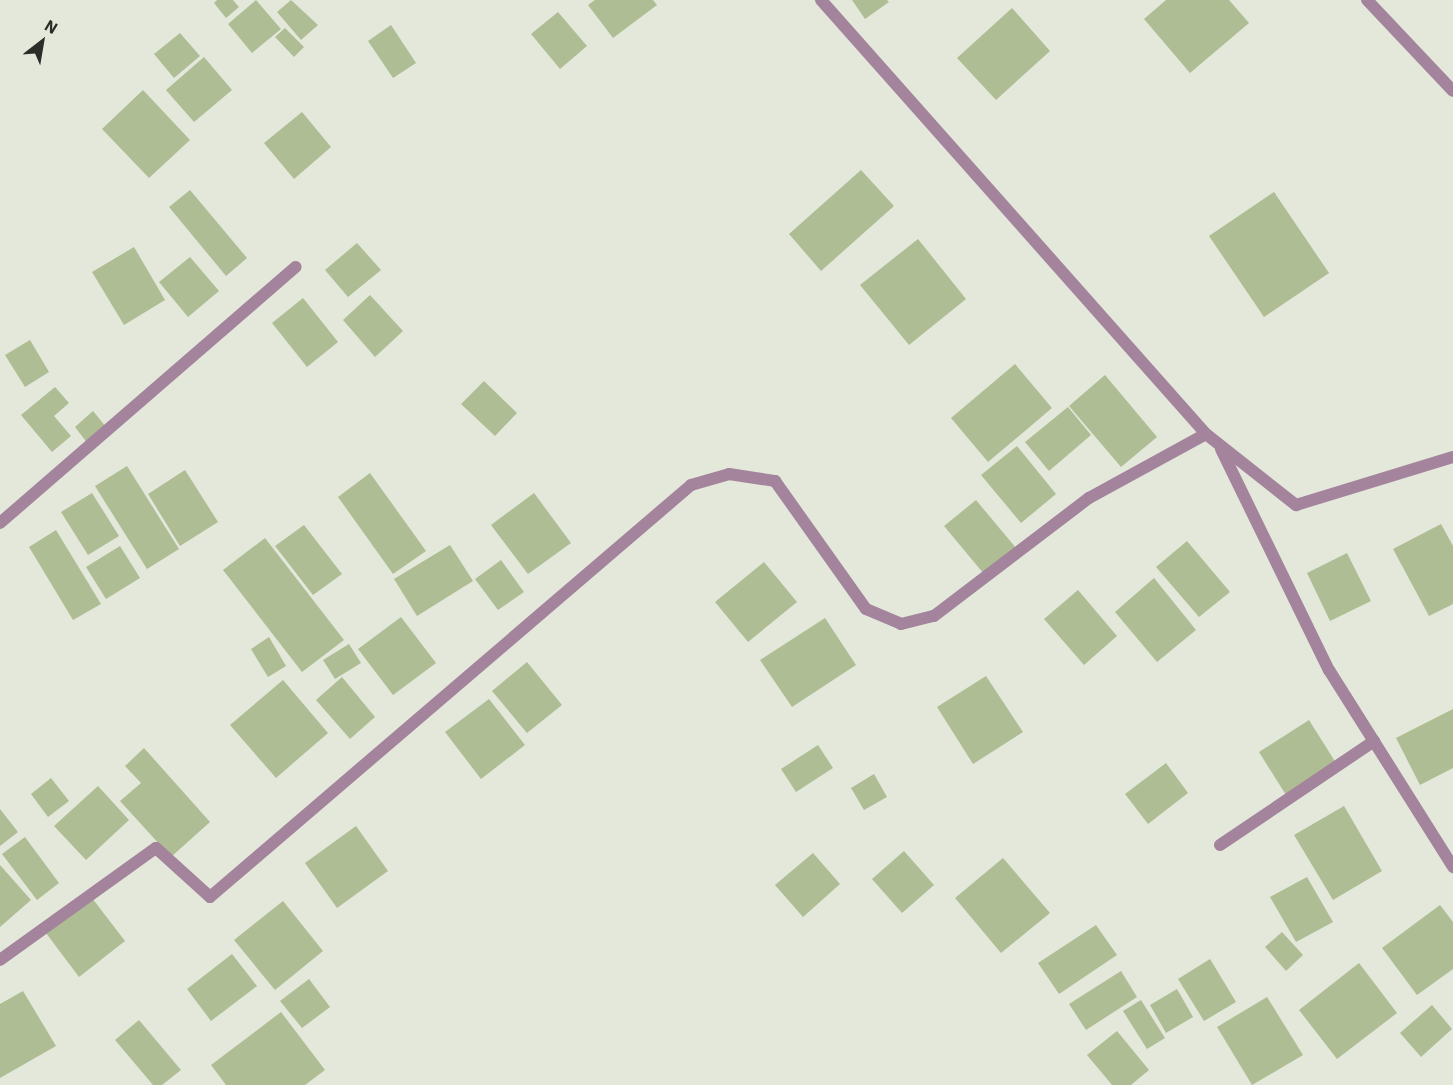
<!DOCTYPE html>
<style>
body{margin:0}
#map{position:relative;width:1453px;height:1085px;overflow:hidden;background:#e3e8db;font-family:"IBM Plex Sans",sans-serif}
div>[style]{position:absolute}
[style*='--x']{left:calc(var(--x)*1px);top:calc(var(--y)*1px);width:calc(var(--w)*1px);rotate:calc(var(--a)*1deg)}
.building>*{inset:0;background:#aebd94}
.street>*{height:12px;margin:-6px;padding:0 6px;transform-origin:6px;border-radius:6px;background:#a4839c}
span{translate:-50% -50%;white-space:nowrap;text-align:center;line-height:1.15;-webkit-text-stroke:4.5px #e3e8db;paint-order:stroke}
.north{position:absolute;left:12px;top:12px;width:60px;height:60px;-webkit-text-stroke:4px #e3e8db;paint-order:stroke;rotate:31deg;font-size:16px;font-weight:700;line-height:24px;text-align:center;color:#2b2d28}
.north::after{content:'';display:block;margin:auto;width:21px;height:27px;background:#2b2d28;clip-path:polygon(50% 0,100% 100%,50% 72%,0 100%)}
</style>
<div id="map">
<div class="building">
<i style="clip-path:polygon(217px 0,233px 0,239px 7px,226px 18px,214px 3px)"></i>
<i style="clip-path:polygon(256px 0,281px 29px,252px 53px,228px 24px)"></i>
<i style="clip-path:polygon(291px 0,318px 25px,301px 40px,277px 12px)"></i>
<i style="clip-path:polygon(595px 0,653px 0,657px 5px,613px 38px,588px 5px)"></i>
<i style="clip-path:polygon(852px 0,887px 0,889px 2px,865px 19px)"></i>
<i style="clip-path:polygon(1166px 0,1229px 0,1249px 23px,1190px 73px,1144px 19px)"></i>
<i style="clip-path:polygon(1012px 8px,1050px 51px,996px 100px,957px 58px)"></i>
<i style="clip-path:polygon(558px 12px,587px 46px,560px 69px,531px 34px)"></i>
<i style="clip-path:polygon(391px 25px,416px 63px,393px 78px,368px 41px)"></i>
<i style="clip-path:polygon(285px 28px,304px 47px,294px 57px,275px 37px)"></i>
<i style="clip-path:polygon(180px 33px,200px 56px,174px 78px,154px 54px)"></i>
<i style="clip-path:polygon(204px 57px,232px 90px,194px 122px,166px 90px)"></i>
<i style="clip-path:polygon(143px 90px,190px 140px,149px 178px,102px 129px)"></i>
<i style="clip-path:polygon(302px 112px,331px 147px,294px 179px,264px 143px)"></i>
<i style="clip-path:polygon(861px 170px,894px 206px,821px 271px,789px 234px)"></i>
<i style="clip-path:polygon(190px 190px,247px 258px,226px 276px,169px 207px)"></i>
<i style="clip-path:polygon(1274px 192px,1329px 273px,1264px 317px,1209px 236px)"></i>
<i style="clip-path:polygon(918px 239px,966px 299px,909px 345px,860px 285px)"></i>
<i style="clip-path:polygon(357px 243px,381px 270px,348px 297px,325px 270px)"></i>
<i style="clip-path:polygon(134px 247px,165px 300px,124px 325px,92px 272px)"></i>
<i style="clip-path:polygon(190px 257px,219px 291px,188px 317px,159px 282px)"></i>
<i style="clip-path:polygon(370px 295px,403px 331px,375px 357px,343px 320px)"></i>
<i style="clip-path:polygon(303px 298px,338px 342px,307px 367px,272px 323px)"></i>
<i style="clip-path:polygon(30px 340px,49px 372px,25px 387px,5px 355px)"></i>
<i style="clip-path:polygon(1015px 364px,1052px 408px,988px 462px,951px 418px)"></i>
<i style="clip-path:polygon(1105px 375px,1157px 437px,1121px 467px,1069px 406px)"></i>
<i style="clip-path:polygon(484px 381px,517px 413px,495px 436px,461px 404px)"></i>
<i style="clip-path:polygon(55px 387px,69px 403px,54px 416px,71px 436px,52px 452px,21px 415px)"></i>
<i style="clip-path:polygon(1068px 407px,1091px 435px,1049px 471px,1025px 442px)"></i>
<i style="clip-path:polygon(93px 411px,107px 428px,88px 444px,75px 427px)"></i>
<i style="clip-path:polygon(1017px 446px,1056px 494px,1021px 523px,981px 475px)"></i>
<i style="clip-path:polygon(127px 466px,179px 549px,147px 569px,95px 486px)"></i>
<i style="clip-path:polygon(185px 470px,218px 522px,180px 546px,148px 494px)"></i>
<i style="clip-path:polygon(370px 473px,426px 551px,393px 574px,338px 497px)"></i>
<i style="clip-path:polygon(92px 493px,119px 536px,88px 555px,61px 512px)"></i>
<i style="clip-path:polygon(534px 493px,571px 543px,528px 574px,491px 525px)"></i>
<i style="clip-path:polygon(976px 500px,1016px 548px,984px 574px,944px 526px)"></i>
<i style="clip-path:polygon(1441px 524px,1453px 546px,1453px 604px,1429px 616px,1393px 549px)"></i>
<i style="clip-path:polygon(304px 525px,342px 574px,313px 595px,275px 546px)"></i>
<i style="clip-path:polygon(56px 530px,101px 604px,73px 620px,29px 547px)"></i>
<i style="clip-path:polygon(265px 538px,344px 640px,302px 672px,223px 570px)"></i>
<i style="clip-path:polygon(1187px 541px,1230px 592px,1199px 617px,1156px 567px)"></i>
<i style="clip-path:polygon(450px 545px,473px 581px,417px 616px,394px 579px)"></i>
<i style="clip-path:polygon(120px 546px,140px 578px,106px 599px,86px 567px)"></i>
<i style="clip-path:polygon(1347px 553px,1371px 601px,1330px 621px,1307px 573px)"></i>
<i style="clip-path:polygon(501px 560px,524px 592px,498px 610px,475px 579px)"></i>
<i style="clip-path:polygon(764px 562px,797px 602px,748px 642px,715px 602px)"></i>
<i style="clip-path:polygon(1154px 578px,1196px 630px,1157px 662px,1115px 612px)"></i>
<i style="clip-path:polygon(1078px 590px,1117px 636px,1084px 665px,1044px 619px)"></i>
<i style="clip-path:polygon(401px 617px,436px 663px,393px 695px,358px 649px)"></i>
<i style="clip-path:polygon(825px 618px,856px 665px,792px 707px,760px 660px)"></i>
<i style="clip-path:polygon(269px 637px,286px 666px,268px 677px,251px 649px)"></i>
<i style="clip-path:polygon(349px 644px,361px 663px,335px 679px,323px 660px)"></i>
<i style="clip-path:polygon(527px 662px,562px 705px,527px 733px,492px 691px)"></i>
<i style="clip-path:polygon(986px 676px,1023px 732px,973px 764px,937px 707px)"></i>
<i style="clip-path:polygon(342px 677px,375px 717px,350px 739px,316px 700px)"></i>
<i style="clip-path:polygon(283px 680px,328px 733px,276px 778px,230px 725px)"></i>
<i style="clip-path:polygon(489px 699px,525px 745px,481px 779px,445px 732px)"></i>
<i style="clip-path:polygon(1453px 709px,1453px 768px,1420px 785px,1396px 738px)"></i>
<i style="clip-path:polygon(1309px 720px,1336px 763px,1286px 795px,1259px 752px)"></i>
<i style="clip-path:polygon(818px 745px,833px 768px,796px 792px,781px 769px)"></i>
<i style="clip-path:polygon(144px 748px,210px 822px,171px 857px,120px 801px,141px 783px,125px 766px)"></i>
<i style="clip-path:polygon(1166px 763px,1188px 793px,1148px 824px,1125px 794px)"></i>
<i style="clip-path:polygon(874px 774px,887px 797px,864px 810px,851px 788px)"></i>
<i style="clip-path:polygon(51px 778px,69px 801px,48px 817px,31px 794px)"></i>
<i style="clip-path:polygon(98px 786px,129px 820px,86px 860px,54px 826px)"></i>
<i style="clip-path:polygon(1344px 806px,1382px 871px,1333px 900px,1294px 835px)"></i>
<i style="clip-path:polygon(0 809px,18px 832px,0 846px)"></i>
<i style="clip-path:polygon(356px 826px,388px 871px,337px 908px,305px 863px)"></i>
<i style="clip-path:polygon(25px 837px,59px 883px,37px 900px,2px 854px)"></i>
<i style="clip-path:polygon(904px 851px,934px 885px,902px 913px,872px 879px)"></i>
<i style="clip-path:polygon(813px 853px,840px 884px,803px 917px,775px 885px)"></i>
<i style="clip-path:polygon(1003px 858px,1050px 913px,1001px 953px,955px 898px)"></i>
<i style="clip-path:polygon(0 865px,31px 900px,0 927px)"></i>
<i style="clip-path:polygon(1307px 877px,1333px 922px,1296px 942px,1270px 897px)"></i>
<i style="clip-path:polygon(92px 898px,125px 941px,79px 977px,46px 933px)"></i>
<i style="clip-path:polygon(283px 901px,323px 951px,275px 990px,234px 940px)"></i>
<i style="clip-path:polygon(1440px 905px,1453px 922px,1453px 969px,1417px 995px,1382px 948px)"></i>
<i style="clip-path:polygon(1096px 925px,1117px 955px,1059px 994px,1038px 963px)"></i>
<i style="clip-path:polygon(1282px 932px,1303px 955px,1286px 971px,1265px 947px)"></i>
<i style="clip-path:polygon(232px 954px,257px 986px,211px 1021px,187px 989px)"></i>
<i style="clip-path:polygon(1210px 959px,1236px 1002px,1204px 1021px,1178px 979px)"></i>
<i style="clip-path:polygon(1359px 963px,1397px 1013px,1337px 1059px,1299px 1010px)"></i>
<i style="clip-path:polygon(1121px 971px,1137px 997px,1086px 1030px,1069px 1004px)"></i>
<i style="clip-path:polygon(309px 979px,330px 1007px,302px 1028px,280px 1001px)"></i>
<i style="clip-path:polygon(1177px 989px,1193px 1017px,1166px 1033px,1150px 1005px)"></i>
<i style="clip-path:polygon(23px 991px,56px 1046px,0 1078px,0 1004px)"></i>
<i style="clip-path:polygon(1267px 997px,1303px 1055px,1252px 1085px,1217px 1027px)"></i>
<i style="clip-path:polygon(1141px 1000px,1165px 1038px,1147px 1049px,1123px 1011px)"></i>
<i style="clip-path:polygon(1432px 1005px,1452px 1029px,1421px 1057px,1400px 1033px)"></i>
<i style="clip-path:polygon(281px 1012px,325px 1070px,305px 1085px,226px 1085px,211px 1065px)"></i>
<i style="clip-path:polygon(139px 1020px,181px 1070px,162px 1085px,153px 1085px,115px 1040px)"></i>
<i style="clip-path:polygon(1117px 1031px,1149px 1070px,1131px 1085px,1112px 1085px,1087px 1055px)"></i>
</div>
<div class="street">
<i style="--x:821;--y:0;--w:580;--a:48.42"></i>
<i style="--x:1206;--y:434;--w:115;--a:38.3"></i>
<i style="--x:1296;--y:505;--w:164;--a:-17"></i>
<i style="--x:1367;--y:0;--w:125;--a:46.6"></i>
<i style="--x:1221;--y:449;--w:246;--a:64"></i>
<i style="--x:1329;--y:670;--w:233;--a:57.8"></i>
<i style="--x:0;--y:523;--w:391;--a:-40.9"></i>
<i style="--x:1220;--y:845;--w:186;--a:-34"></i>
<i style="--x:0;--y:960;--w:192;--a:-35.7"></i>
<i style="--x:156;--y:848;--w:73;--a:42.2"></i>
<i style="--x:210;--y:897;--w:633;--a:-40.58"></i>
<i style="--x:691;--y:485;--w:40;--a:-16"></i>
<i style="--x:729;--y:474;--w:47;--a:8.7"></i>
<i style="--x:775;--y:481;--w:157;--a:54.6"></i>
<i style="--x:866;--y:609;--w:38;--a:23"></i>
<i style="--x:901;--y:624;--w:34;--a:-14"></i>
<i style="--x:934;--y:616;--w:195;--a:-37.3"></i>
<i style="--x:1089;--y:498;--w:133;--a:-28.7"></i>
</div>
<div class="north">N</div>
</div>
